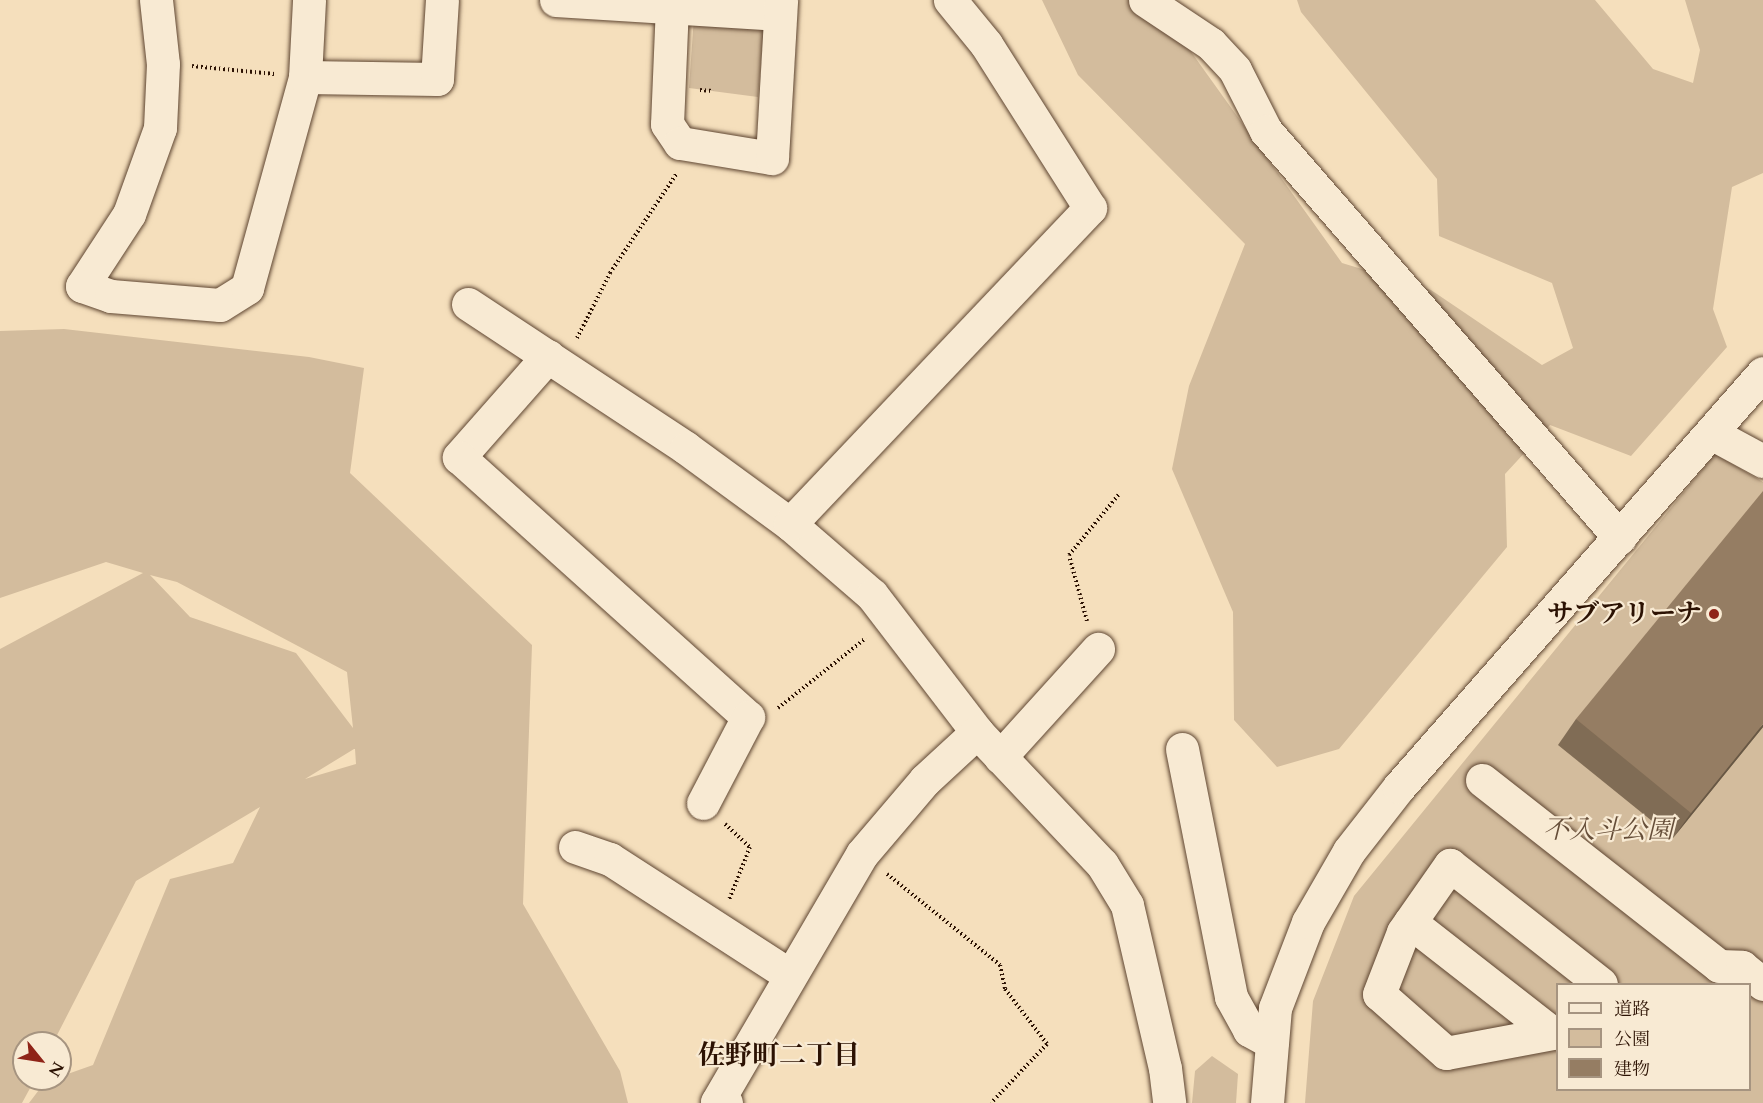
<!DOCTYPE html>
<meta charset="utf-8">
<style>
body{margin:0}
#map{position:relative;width:1763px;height:1103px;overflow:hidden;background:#f5dfbc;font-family:Cardo,"Noto Serif JP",serif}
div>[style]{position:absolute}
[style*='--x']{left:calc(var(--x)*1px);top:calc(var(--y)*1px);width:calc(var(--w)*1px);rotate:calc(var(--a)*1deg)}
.green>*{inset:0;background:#d3bc9d}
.path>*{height:4px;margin-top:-2px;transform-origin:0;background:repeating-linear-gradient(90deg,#2c1203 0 1.5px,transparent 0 4.5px)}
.roads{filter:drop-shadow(0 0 2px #5e4531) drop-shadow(0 0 2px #5e4531)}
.minor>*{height:33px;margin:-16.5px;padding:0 16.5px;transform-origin:16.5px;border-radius:16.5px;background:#f8ead3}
.wall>*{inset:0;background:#806c55}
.shaded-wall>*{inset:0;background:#685845}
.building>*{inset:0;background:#957d63}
.dots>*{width:16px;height:16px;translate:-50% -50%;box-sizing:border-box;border:3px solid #f8ead3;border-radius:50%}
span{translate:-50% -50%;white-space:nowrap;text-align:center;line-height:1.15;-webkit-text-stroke:4.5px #f8ead3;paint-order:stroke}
.poi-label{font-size:26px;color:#2c1203;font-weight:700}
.right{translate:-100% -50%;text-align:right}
.park-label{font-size:26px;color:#664e39;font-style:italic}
.neighbourhood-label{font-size:27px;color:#2c1203;font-weight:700}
.legend{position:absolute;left:1556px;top:983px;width:195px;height:108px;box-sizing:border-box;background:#f8ead3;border:2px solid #a69480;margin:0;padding:8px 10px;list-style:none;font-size:18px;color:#2c1203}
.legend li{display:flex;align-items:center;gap:12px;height:30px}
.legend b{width:30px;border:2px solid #a69480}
.north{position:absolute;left:12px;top:1031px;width:60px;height:60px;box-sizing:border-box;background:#f8ead3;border:2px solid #a69480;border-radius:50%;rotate:120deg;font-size:16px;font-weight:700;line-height:24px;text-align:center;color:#2c1203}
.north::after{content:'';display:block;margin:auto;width:21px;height:27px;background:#8f2418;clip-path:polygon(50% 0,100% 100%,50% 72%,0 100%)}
</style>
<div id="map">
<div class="green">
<i style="clip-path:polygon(1042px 0,1154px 0,1342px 263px,1431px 290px,1542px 365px,1573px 348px,1552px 283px,1439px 236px,1437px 179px,1301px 12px,1297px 0,1595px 0,1653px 69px,1693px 83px,1700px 50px,1685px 0,1763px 0,1763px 173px,1732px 187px,1713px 309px,1727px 347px,1631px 456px,1550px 425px,1505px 474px,1507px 547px,1339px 749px,1277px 767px,1234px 720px,1233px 612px,1172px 469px,1189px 386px,1245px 244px,1078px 75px)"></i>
<i style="clip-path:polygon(694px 17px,764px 23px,758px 97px,689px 88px)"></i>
<i style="clip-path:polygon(evenodd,64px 329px,309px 357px,364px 368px,350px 473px,532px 645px,523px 904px,620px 1071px,628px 1103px,29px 1103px,45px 1082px,93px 1065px,170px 879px,233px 863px,260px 807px,136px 881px,53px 1043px,24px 1043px,24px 1079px,35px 1079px,22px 1103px,0 1103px,0 649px,143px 573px,106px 562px,0 598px,0 331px,64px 329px,150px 575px,177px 582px,347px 672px,353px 728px,296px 653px,190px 617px,150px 575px,64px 329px,355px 749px,356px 764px,305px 779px,354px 749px,355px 749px)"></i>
<i style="clip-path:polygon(evenodd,1715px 454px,1763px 482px,1763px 1103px,1305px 1103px,1313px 1001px,1354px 896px,1715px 454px,1558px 984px,1750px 984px,1750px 1090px,1558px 1090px,1558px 984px)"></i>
<i style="clip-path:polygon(1212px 1056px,1238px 1074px,1236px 1103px,1192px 1103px,1195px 1071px)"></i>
</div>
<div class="path">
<i style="--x:192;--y:66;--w:83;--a:5.5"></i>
<i style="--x:700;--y:90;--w:13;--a:4"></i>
<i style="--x:577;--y:338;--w:73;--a:-63.1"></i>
<i style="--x:610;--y:273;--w:120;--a:-56.2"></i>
<i style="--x:1087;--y:621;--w:68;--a:-105.3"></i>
<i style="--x:1069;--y:555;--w:80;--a:-50.6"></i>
<i style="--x:778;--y:708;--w:112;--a:-38.5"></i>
<i style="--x:725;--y:824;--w:34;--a:43"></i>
<i style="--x:750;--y:847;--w:57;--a:111.6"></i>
<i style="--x:887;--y:874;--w:145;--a:38.8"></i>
<i style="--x:1000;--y:965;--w:25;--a:78"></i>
<i style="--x:1005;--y:989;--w:69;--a:52.6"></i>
<i style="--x:1047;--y:1044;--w:81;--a:133.5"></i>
</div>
<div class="roads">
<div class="minor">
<i style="--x:156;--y:0;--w:64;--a:83.8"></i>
<i style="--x:163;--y:64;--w:64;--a:92.7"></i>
<i style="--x:160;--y:128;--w:91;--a:109.8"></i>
<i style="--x:129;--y:214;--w:86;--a:123.1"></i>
<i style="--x:82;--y:286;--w:31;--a:19"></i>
<i style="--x:111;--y:296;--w:109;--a:4.7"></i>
<i style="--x:220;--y:305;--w:32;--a:-32"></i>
<i style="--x:247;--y:288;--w:219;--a:-74.6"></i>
<i style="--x:305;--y:77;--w:77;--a:-87"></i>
<i style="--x:556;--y:0;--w:224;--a:3.6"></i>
<i style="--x:1145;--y:0;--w:79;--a:33.7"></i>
<i style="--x:1211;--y:44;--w:35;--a:47"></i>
<i style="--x:1235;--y:70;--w:68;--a:63.1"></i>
<i style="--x:1266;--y:131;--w:539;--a:48.98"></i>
<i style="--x:672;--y:5;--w:119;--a:92.4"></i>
<i style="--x:667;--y:124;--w:23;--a:56"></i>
<i style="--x:680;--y:143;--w:93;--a:9.3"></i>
<i style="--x:772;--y:158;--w:158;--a:-86.7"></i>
<i style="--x:305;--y:77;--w:132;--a:0.9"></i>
<i style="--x:437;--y:79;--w:79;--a:-86.4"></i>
<i style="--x:468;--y:304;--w:261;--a:33.4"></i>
<i style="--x:686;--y:448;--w:129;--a:36.2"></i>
<i style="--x:790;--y:524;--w:108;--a:40.9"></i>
<i style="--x:872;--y:595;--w:173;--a:52.5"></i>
<i style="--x:977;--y:732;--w:182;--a:46.6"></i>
<i style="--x:1102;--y:864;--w:48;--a:58.6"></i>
<i style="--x:1127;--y:905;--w:167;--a:76.9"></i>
<i style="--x:1165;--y:1068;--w:35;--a:83"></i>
<i style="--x:548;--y:356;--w:135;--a:131.4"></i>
<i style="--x:459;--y:457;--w:389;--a:42"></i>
<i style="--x:748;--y:717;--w:97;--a:117.6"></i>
<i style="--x:1713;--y:434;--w:57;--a:28.4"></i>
<i style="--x:790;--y:524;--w:436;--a:-46.5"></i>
<i style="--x:1090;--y:208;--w:194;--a:-122.4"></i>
<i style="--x:986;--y:44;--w:57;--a:-129.3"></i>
<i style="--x:1182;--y:749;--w:253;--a:78.8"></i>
<i style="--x:1231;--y:997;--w:38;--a:61"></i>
<i style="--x:1249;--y:1030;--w:26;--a:29"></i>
<i style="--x:1000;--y:757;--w:146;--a:-47.8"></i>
<i style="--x:1482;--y:780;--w:301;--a:38.1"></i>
<i style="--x:1719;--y:966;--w:23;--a:2"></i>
<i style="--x:1742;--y:967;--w:27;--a:39"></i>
<i style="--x:575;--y:847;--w:37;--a:19"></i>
<i style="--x:610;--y:859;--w:213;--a:32.9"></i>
<i style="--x:1410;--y:922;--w:180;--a:38"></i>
<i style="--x:1558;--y:1032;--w:114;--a:169.4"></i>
<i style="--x:1446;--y:1053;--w:89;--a:-138.6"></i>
<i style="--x:1379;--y:994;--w:66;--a:-68.8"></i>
<i style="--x:1403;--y:932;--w:82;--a:-55"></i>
<i style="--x:1450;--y:865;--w:192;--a:38.2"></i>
<i style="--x:726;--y:1103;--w:9;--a:-174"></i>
<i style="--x:717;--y:1102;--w:287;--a:-59.7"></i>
<i style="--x:862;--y:854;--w:97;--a:-49.6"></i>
<i style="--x:925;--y:780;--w:71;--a:-42.7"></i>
<i style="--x:1267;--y:1103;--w:95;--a:-85.2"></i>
<i style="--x:1275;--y:1008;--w:92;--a:-69"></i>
<i style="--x:1308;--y:922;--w:82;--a:-60"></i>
<i style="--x:1349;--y:851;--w:81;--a:-52"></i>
<i style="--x:1399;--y:787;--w:551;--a:-48.68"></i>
</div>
</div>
<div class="wall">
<i style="clip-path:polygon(1576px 719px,1763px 727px,1673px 838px,1558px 745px)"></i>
</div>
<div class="shaded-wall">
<i style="clip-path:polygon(1763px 724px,1763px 727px,1673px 838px,1691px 813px)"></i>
</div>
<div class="building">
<i style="clip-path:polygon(1763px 491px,1763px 724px,1691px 813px,1576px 719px)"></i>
</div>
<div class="dots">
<i style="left:1714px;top:614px;background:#8f2418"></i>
</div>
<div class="poi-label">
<span class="right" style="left:1702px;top:614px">サブアリーナ</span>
</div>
<div class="park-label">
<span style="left:1608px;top:830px">不入斗公園</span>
</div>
<div class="neighbourhood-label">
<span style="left:779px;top:1056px">佐野町二丁目</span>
</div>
<ul class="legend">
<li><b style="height:8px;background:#f8ead3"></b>道路</li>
<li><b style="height:16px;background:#d3bc9d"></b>公園</li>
<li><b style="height:16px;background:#957d63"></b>建物</li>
</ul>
<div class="north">N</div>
</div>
